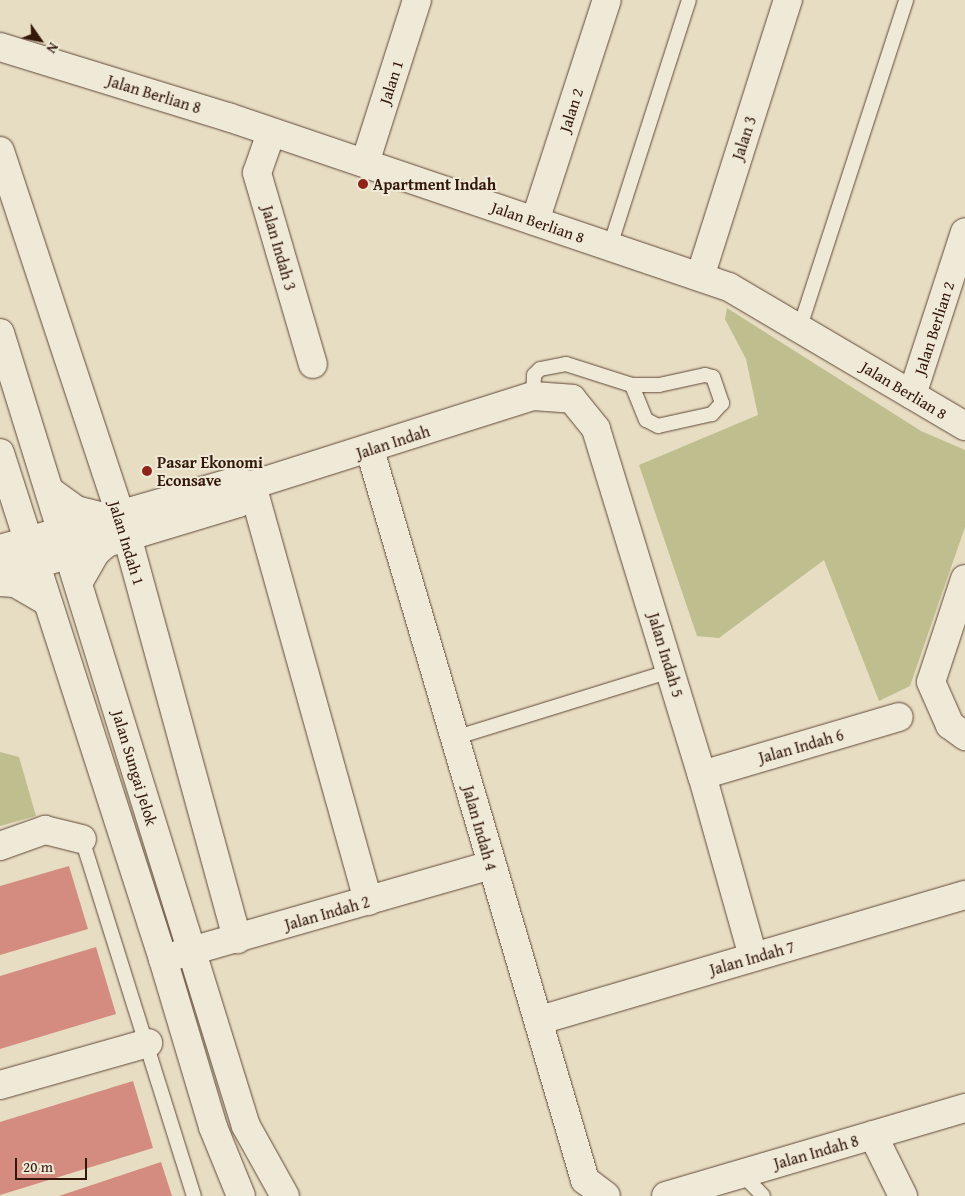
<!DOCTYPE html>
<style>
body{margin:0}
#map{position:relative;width:965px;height:1196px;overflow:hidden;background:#e7ddc3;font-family:"Gentium Book Plus",serif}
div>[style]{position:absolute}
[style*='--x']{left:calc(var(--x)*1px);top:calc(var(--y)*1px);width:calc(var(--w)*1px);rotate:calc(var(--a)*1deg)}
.green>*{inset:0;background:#bebe8e}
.building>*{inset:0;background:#d38c7f}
.roads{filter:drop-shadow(0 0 1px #604837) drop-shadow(0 0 1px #604837)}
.service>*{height:14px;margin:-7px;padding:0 7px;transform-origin:7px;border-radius:7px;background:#efe9d8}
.minor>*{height:28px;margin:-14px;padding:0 14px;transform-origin:14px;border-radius:14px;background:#efe9d8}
.tertiary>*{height:28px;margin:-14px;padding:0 14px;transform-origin:14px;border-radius:14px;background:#efe9d8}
.dots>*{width:14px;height:14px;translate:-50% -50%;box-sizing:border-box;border:2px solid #efe9d8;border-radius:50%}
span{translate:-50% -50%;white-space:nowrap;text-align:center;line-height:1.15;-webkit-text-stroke:4px #efe9d8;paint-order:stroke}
.street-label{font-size:16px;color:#331708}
.poi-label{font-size:16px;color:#331708;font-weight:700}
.left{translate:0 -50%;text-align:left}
.north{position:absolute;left:15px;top:15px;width:50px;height:50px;-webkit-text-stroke:4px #efe9d8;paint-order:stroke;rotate:123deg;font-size:14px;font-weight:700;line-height:20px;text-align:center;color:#331708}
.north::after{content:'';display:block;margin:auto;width:18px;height:22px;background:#331708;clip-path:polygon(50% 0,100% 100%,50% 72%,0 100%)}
.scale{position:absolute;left:15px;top:1158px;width:72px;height:22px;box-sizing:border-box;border:2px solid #331708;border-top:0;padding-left:6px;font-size:15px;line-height:18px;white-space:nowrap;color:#331708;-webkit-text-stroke:4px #efe9d8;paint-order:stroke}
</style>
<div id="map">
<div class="green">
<i style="clip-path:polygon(727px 308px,921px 431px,965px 450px,965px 527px,910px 686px,879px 701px,824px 560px,719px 638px,697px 636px,639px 465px,758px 415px,746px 359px,725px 319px)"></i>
<i style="clip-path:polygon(0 752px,19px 757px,36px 816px,0 826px)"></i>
</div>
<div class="building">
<i style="clip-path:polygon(69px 866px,88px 929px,0 955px,0 886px)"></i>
<i style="clip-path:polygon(96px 947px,116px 1014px,0 1049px,0 976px)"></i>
<i style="clip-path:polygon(133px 1081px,153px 1148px,0 1195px,0 1122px)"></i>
<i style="clip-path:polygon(161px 1162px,172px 1196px,59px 1196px)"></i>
</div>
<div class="roads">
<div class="service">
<i style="--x:610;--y:246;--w:258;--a:-72.2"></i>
<i style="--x:800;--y:327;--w:344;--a:-72"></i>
<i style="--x:533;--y:396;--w:21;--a:-87"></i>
<i style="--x:534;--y:375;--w:8;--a:-45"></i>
<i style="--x:540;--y:369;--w:26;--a:-11"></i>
<i style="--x:566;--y:364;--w:69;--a:17.7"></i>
<i style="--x:632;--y:385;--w:27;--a:0"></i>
<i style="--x:659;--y:385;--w:47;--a:-12.3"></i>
<i style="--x:705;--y:375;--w:8;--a:14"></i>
<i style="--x:713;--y:377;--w:28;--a:71"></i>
<i style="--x:722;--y:403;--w:15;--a:132"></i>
<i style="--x:712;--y:414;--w:55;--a:167.5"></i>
<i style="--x:658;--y:426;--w:13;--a:-153"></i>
<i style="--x:646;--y:420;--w:38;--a:-112"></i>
<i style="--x:454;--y:738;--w:226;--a:-17.2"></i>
<i style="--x:82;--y:839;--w:374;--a:72.6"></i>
<i style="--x:742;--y:1174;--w:30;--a:46"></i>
</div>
<div class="minor">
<i style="--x:0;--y:47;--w:239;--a:17.1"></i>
<i style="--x:228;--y:117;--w:529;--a:18.74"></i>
<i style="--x:729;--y:287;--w:274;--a:30.5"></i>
<i style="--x:271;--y:133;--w:42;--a:109.3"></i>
<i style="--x:257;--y:173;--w:199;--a:73.7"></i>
<i style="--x:0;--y:151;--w:405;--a:71.7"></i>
<i style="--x:127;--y:536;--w:418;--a:74.7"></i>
<i style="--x:365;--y:163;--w:171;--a:-72.3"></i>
<i style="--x:535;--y:221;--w:232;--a:-72"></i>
<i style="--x:700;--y:277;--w:291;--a:-72.4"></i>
<i style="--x:912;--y:395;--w:171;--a:-72"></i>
<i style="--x:370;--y:450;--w:761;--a:73.59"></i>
<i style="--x:585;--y:1180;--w:26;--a:37"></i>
<i style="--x:252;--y:485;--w:432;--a:74.4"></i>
<i style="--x:0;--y:549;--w:243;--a:-16"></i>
<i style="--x:234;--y:482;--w:18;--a:9"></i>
<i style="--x:252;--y:485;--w:295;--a:-17.6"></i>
<i style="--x:533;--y:396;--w:39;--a:4"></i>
<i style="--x:572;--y:399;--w:38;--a:51"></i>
<i style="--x:596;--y:429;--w:362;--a:73"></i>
<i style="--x:702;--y:775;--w:189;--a:74.3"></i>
<i style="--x:0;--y:575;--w:249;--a:-16.8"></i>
<i style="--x:238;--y:503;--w:23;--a:-52"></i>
<i style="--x:965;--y:579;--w:108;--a:108.3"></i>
<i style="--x:931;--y:682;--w:47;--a:66.2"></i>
<i style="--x:950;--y:725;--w:19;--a:36"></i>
<i style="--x:702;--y:775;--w:205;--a:-16.4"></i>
<i style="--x:0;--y:846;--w:48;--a:-19.6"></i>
<i style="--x:45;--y:830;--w:38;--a:14"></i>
<i style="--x:163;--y:959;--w:340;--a:-16"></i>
<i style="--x:540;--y:1020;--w:443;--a:-16.4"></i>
<i style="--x:0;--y:1085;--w:154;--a:-15.8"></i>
<i style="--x:873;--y:1135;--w:68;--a:63.8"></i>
<i style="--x:666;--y:1196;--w:312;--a:-16.4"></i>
</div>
<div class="tertiary">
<i style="--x:0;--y:333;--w:830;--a:72.77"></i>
<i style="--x:246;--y:1126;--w:80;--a:60.9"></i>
<i style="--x:0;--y:453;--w:532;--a:72.14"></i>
<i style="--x:163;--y:959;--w:175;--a:73.4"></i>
<i style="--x:213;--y:1127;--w:74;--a:67.9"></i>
<i style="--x:50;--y:491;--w:32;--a:36"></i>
<i style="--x:76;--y:510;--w:30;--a:14"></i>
<i style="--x:0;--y:582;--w:15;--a:4"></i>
<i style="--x:15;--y:583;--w:36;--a:30"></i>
<i style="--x:78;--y:583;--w:36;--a:-60"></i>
<i style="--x:96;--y:552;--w:17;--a:-40"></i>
</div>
</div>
<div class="dots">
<i style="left:363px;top:184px;background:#8f2418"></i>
<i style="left:147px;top:471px;background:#8f2418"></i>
</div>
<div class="street-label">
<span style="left:391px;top:82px;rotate:-72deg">Jalan 1</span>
<span style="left:154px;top:94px;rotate:17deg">Jalan Berlian 8</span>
<span style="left:571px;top:110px;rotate:-72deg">Jalan 2</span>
<span style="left:744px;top:138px;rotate:-72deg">Jalan 3</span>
<span style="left:538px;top:222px;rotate:19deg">Jalan Berlian 8</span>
<span style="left:279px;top:248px;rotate:74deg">Jalan Indah 3</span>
<span style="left:934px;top:328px;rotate:-72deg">Jalan Berlian 2</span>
<span style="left:904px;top:390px;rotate:31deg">Jalan Berlian 8</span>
<span style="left:393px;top:442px;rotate:-18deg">Jalan Indah</span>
<span style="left:127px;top:543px;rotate:73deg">Jalan Indah 1</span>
<span style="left:666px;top:655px;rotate:73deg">Jalan Indah 5</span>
<span style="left:801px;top:746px;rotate:-16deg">Jalan Indah 6</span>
<span style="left:135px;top:768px;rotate:73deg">Jalan Sungai Jelok</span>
<span style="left:480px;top:828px;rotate:74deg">Jalan Indah 4</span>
<span style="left:327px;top:913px;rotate:-16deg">Jalan Indah 2</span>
<span style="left:752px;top:958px;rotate:-16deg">Jalan Indah 7</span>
<span style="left:816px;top:1152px;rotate:-16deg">Jalan Indah 8</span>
</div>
<div class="poi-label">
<span class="left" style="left:373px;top:184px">Apartment Indah</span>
<span class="left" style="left:157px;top:471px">Pasar Ekonomi<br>Econsave</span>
</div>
<div class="north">N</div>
<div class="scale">20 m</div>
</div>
